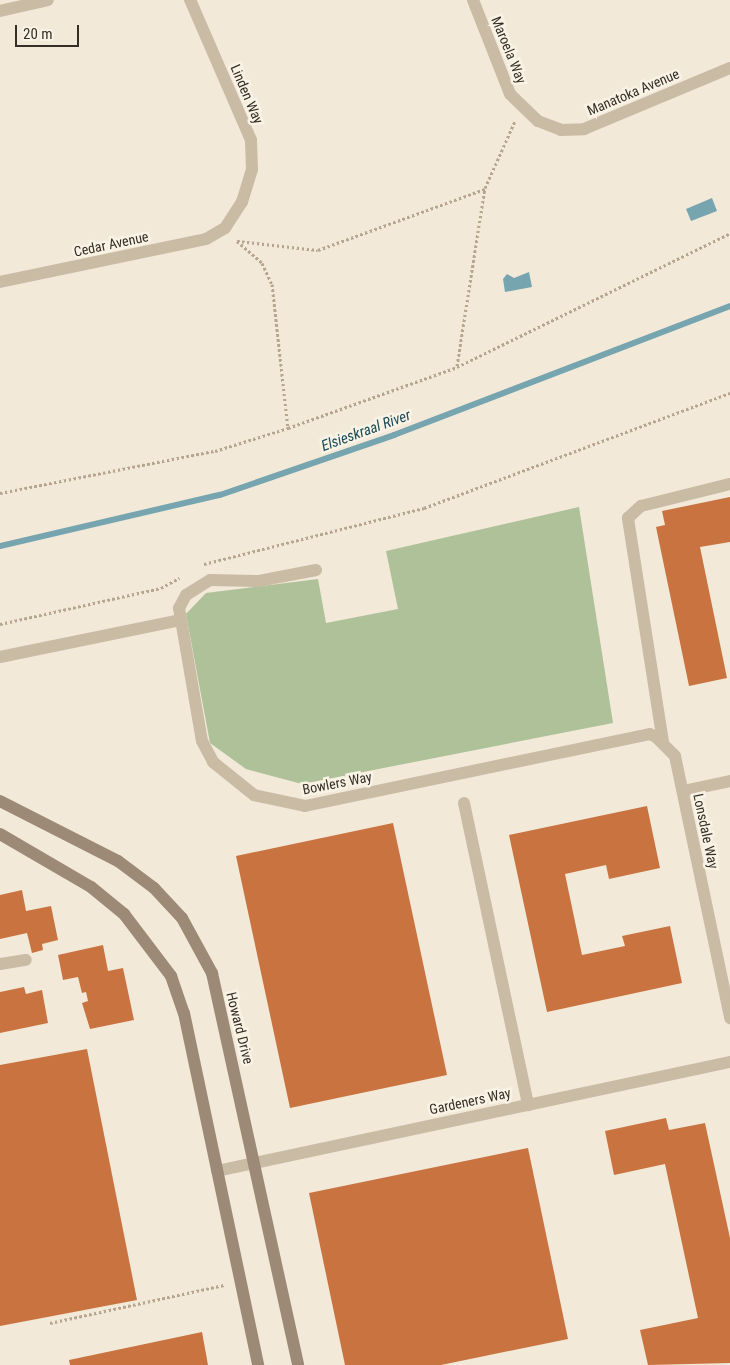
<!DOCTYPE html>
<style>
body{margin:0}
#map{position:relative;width:730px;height:1365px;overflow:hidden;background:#f2e9d9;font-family:"Roboto Condensed",sans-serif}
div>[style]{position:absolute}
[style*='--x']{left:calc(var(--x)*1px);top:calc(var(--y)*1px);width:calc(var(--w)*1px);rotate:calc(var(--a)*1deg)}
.green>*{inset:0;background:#aec199}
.water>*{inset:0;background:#77a5af}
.stream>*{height:6px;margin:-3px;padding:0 3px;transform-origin:3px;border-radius:3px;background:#77a5af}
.building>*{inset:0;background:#c97440}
.path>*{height:3px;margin-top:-1.5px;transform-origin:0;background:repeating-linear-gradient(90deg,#b6a58f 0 2.5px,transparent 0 5px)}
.lane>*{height:12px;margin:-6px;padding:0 6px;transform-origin:6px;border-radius:6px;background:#cabba5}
.street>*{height:12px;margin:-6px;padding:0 6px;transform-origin:6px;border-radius:6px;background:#cabba5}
.secondary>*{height:12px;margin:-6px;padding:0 6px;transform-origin:6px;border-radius:6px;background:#9d8a76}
span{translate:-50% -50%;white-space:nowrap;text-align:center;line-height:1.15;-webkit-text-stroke:5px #f9f3e5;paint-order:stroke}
.street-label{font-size:14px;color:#352d26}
.water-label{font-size:15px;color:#1b4b57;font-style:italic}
.scale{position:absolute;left:15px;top:25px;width:64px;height:22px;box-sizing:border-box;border:2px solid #352d26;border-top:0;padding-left:6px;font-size:15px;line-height:18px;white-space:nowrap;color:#352d26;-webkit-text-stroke:4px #f9f3e5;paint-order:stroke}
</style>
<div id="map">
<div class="green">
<i style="clip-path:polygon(579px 507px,613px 723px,302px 784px,246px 769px,210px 743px,186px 614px,206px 593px,318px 579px,326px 623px,398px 609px,386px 551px)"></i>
</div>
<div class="water">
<i style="clip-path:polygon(712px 198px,717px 211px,691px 221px,686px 209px)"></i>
<i style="clip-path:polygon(529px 272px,532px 287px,505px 292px,503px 279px,507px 274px,514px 278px)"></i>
</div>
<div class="stream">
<i style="--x:0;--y:546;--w:226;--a:-13.1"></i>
<i style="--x:220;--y:495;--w:184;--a:-19"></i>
<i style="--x:394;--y:435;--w:360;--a:-21"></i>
</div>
<div class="building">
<i style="clip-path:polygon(730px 497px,730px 542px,700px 547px,727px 678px,689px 686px,656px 527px,665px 525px,662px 511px)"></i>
<i style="clip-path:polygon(647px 806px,660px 868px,609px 879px,606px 865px,565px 874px,582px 955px,625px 946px,622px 936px,670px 926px,682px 983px,547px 1012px,509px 835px)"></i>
<i style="clip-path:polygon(393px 823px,447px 1075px,290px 1108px,236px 856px)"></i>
<i style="clip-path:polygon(22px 890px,26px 911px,51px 906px,58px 940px,42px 944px,43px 950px,32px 953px,27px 933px,0 939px,0 895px)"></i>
<i style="clip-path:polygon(103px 945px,108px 971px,123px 968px,134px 1020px,90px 1029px,82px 1003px,88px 1001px,86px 992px,82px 993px,78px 977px,63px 980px,58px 955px)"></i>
<i style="clip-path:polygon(24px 987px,26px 994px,42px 990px,48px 1023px,0 1033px,0 992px)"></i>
<i style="clip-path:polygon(87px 1049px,137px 1300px,0 1326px,0 1065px)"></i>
<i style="clip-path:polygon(666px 1118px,669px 1130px,705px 1123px,730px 1238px,730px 1363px,648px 1365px,640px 1330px,698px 1318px,665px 1164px,614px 1175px,605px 1131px)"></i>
<i style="clip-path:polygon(528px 1148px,568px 1339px,441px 1365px,345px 1365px,309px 1193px)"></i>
<i style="clip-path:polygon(202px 1332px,208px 1365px,70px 1365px,69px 1360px)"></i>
</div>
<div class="path">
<i style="--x:237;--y:241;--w:81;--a:6.3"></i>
<i style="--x:318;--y:250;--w:178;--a:-20.1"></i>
<i style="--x:237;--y:241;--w:33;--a:41"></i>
<i style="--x:262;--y:263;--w:23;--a:65"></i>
<i style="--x:272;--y:284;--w:145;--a:83.7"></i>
<i style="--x:457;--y:366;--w:180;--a:-81.1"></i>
<i style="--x:485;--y:188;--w:73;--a:-65.9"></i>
<i style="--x:0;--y:493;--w:219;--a:-11.1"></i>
<i style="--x:215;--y:451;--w:77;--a:-17.5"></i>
<i style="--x:288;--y:428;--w:180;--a:-19.8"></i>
<i style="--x:457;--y:367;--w:304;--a:-26.1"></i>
<i style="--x:204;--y:564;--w:227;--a:-14.3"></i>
<i style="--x:424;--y:508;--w:327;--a:-20.6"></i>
<i style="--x:0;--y:624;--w:165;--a:-12.6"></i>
<i style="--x:161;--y:588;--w:21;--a:-29"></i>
<i style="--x:50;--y:1323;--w:178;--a:-12.3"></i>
</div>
<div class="lane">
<i style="--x:0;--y:657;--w:185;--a:-11.6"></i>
<i style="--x:663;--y:742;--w:227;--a:-98.9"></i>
<i style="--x:628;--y:518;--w:18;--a:-43"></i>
<i style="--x:641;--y:506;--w:92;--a:-13.9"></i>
<i style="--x:683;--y:791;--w:48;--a:-12"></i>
<i style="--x:464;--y:803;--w:309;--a:78"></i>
<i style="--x:0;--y:964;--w:26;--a:-9"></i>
</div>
<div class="street">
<i style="--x:473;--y:0;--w:101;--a:68.5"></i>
<i style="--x:510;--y:94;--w:39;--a:44"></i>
<i style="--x:538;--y:121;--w:25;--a:21"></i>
<i style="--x:561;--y:130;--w:23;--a:-2"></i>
<i style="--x:584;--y:129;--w:158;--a:-22.7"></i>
<i style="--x:0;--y:11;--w:49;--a:-12.9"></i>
<i style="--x:0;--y:282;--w:210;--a:-11.8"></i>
<i style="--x:206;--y:239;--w:22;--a:-30"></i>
<i style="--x:225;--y:228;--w:31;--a:-57"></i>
<i style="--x:242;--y:202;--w:34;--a:-73"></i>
<i style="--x:252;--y:170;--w:30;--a:-92"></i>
<i style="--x:251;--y:140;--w:153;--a:-113.5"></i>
<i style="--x:316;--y:570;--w:58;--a:169.1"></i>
<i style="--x:259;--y:581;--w:49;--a:-178.8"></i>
<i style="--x:210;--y:580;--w:28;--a:148"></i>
<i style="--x:186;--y:595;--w:15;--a:118"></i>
<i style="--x:179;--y:608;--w:135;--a:80.2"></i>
<i style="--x:202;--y:741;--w:24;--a:62"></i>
<i style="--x:213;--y:762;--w:53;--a:38.8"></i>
<i style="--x:254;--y:795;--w:52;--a:12.2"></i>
<i style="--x:305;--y:806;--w:352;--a:-11.8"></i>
<i style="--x:650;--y:734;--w:7;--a:27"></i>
<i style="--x:656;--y:737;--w:27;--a:45"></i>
<i style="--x:675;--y:756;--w:268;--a:78.1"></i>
<i style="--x:217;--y:1171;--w:524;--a:-12"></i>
</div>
<div class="secondary">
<i style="--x:0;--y:801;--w:132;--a:27"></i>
<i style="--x:118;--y:861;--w:45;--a:36.9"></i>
<i style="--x:154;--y:888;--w:41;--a:47"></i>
<i style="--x:182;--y:918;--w:63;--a:61.4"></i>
<i style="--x:212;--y:973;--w:401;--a:77.6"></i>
<i style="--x:0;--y:834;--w:105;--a:30.2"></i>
<i style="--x:91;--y:887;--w:43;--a:39.3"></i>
<i style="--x:124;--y:914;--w:78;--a:52.8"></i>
<i style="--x:171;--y:976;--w:39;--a:71"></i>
<i style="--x:184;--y:1013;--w:360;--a:78.1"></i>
</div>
<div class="street-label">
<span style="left:509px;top:50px;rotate:68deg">Maroela Way</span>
<span style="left:633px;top:92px;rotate:-23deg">Manatoka Avenue</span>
<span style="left:247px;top:94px;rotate:67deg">Linden Way</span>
<span style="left:111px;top:244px;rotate:-12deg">Cedar Avenue</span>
<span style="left:337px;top:783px;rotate:-11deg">Bowlers Way</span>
<span style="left:706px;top:831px;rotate:78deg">Lonsdale Way</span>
<span style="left:240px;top:1028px;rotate:76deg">Howard Drive</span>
<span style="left:470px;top:1101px;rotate:-12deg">Gardeners Way</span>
</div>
<div class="water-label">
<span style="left:366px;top:431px;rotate:-20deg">Elsieskraal River</span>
</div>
<div class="scale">20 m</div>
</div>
